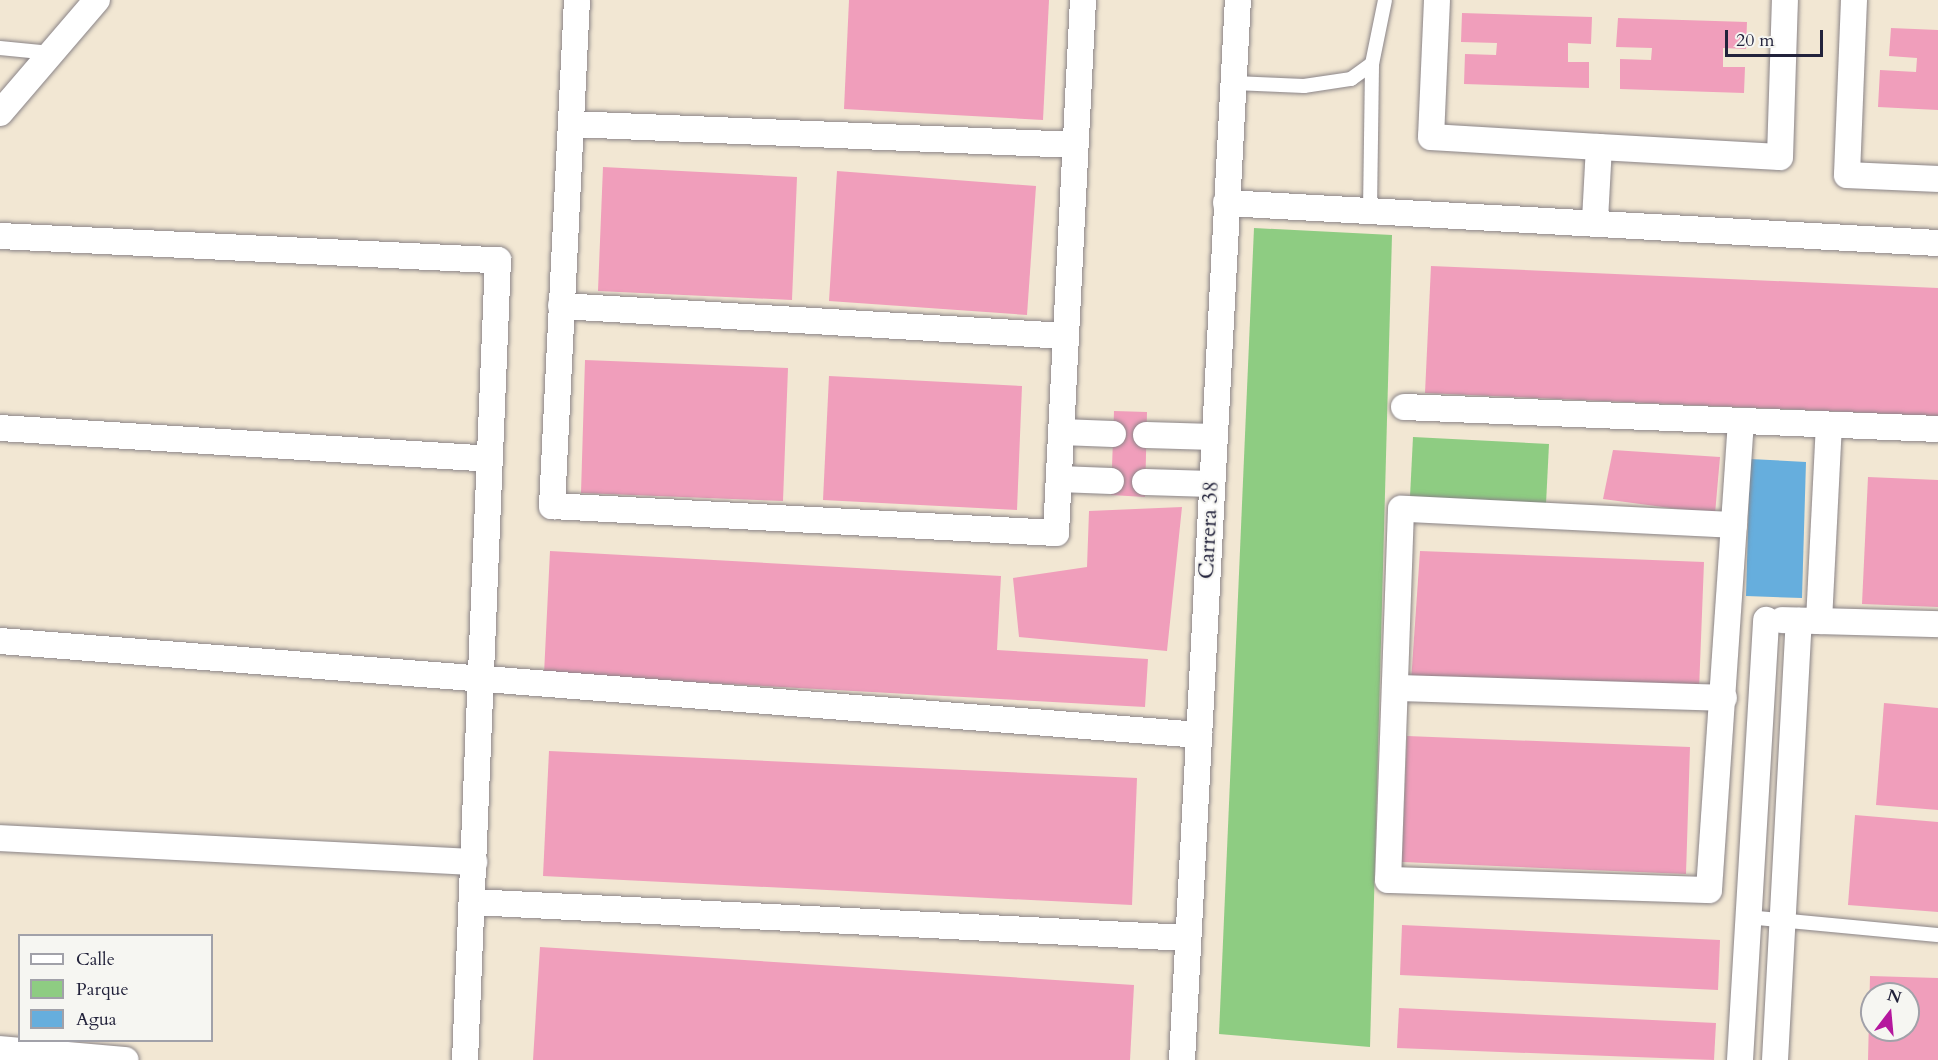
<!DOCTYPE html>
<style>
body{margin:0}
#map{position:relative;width:1938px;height:1060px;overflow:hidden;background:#f2e7d3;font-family:Cardo,serif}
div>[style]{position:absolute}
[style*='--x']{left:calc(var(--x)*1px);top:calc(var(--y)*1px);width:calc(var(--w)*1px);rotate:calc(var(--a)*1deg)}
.green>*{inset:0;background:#8ecc82}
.water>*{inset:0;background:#66aedd}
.building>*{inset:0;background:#f09ebb}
.roads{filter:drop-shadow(0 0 2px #8a8487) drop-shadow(0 0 2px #8a8487)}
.service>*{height:14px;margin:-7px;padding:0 7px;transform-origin:7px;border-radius:7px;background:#fff}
.minor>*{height:26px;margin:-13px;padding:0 13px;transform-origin:13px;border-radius:13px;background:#fff}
span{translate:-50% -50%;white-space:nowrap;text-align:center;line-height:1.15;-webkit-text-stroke:4.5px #f6f6f2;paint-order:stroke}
.street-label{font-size:22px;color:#22223b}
.legend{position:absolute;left:18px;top:934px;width:195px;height:108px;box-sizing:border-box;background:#f6f6f2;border:2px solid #a1a1a9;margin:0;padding:8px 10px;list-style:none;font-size:18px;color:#22223b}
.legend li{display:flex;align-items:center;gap:12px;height:30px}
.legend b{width:30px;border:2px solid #a1a1a9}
.north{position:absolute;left:1860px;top:982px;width:60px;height:60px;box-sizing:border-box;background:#f6f6f2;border:2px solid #a1a1a9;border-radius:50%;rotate:16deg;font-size:16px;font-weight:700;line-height:24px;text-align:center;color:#22223b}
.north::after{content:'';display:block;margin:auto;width:21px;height:27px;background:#b5179e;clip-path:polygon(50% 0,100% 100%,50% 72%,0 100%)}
.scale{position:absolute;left:1725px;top:30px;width:98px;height:27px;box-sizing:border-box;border:3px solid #22223b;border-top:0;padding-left:8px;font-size:18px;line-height:21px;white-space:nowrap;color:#22223b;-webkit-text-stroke:4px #f6f6f2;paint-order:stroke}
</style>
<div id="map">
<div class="green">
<i style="clip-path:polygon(1254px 228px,1392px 235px,1370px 1047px,1219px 1034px)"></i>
<i style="clip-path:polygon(1413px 437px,1549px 444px,1546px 504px,1410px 497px)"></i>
</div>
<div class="water">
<i style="clip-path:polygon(1750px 459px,1806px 462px,1802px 598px,1746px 596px)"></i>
</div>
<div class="building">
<i style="clip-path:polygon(849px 0,1049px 0,1043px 120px,844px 109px)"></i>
<i style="clip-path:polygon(1462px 13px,1592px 17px,1591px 44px,1568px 43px,1568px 62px,1589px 62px,1589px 88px,1464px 84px,1465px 54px,1496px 55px,1497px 43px,1461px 42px)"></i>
<i style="clip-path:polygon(1618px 18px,1747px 22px,1746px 49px,1723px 48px,1723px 67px,1745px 67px,1744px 93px,1620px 89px,1620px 59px,1651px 60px,1652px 48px,1616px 47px)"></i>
<i style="clip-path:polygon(1891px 28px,1938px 30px,1938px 110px,1878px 107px,1880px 70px,1916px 72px,1917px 58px,1889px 56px)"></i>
<i style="clip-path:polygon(603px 167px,797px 177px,792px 300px,598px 291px)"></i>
<i style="clip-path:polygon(837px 171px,1036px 186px,1027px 315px,829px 301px)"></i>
<i style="clip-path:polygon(1431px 266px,1938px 288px,1938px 416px,1425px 393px)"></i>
<i style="clip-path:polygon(585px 360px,788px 368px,783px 501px,581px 493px)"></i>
<i style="clip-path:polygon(829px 376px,1022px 386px,1017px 510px,823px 500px)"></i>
<i style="clip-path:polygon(1114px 411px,1147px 412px,1145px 497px,1111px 495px)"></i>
<i style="clip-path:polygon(1613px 450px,1720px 457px,1715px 514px,1603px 499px)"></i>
<i style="clip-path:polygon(1868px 477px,1938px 480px,1938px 607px,1862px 604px)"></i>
<i style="clip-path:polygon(1182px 507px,1167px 651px,1019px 637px,1013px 578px,1087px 567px,1089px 511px)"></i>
<i style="clip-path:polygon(550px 551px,1001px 576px,997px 650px,1148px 659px,1145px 707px,544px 674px)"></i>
<i style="clip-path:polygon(1420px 551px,1704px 562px,1699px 690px,1411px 682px)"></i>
<i style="clip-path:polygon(1884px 703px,1938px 708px,1938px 810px,1876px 805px)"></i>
<i style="clip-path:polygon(1407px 736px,1690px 747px,1686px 874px,1402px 862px)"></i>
<i style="clip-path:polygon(549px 751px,1137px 778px,1132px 905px,543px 876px)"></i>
<i style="clip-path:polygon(1855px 815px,1938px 822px,1938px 912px,1848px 905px)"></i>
<i style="clip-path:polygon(1402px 925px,1720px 940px,1718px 990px,1400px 975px)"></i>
<i style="clip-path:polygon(540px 947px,1134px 985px,1130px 1060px,533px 1060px)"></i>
<i style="clip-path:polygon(evenodd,1870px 976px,1938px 978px,1938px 1060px,1868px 1060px,1870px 976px,1872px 994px,1908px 994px,1908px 1030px,1872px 1030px,1872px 994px)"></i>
<i style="clip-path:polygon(1399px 1008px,1716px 1023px,1714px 1060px,1397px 1048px)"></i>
</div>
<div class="roads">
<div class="service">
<i style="--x:0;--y:48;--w:51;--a:5.6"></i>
<i style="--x:1234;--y:83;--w:70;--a:2.5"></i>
<i style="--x:1304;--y:86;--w:48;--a:-8.5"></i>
<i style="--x:1351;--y:79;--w:26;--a:-36"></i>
<i style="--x:1372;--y:64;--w:65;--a:-78.5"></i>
<i style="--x:1370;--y:210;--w:146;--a:-89.2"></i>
<i style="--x:1746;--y:917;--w:193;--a:5.4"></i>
</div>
<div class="minor">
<i style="--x:577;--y:0;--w:507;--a:92.83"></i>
<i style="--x:552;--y:506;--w:505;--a:3.07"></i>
<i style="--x:1056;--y:533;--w:534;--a:-87.1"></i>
<i style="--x:1437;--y:0;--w:137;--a:92.5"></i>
<i style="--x:1431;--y:137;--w:168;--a:3.4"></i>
<i style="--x:1854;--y:0;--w:175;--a:92.3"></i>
<i style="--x:1847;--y:175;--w:91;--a:2.5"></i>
<i style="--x:0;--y:113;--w:149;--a:-49.4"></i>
<i style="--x:571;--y:124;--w:505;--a:2.38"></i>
<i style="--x:1226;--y:203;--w:713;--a:3.22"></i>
<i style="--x:1595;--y:220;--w:73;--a:-86.9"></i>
<i style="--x:1599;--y:147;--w:181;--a:3.2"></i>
<i style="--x:1780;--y:157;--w:157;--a:-88.2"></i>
<i style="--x:0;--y:236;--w:499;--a:2.8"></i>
<i style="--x:498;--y:260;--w:801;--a:92.36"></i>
<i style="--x:561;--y:306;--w:506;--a:3.4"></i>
<i style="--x:1404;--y:407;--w:534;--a:2.36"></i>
<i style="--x:0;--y:428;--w:491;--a:3.6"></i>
<i style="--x:1061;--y:432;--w:52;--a:2.2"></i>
<i style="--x:1146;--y:435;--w:68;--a:1.7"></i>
<i style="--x:1059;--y:479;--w:52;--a:2.2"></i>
<i style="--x:1145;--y:482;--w:66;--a:1.7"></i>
<i style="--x:1734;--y:525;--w:333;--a:-177.2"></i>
<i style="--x:1401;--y:509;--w:371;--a:92"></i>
<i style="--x:1388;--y:880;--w:321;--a:1.8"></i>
<i style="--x:1709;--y:890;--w:469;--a:-86.1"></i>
<i style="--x:1782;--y:620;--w:156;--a:1.5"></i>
<i style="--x:1819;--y:621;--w:196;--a:-87.1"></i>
<i style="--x:0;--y:641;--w:1203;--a:4.48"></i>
<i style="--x:1395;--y:688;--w:329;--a:1.7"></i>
<i style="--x:0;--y:838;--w:475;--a:2.9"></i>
<i style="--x:472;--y:902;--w:717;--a:2.88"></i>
<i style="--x:0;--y:1049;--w:126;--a:5"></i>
<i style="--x:1182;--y:1060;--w:1061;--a:-86.98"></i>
<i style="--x:1740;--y:1060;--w:441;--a:-86.6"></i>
<i style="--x:1775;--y:1060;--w:440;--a:-86.9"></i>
</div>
</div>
<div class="street-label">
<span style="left:1209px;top:530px;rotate:-87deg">Carrera 38</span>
</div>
<ul class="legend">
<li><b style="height:8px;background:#fff"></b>Calle</li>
<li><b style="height:16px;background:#8ecc82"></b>Parque</li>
<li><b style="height:16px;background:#66aedd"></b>Agua</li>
</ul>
<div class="north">N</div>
<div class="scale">20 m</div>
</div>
